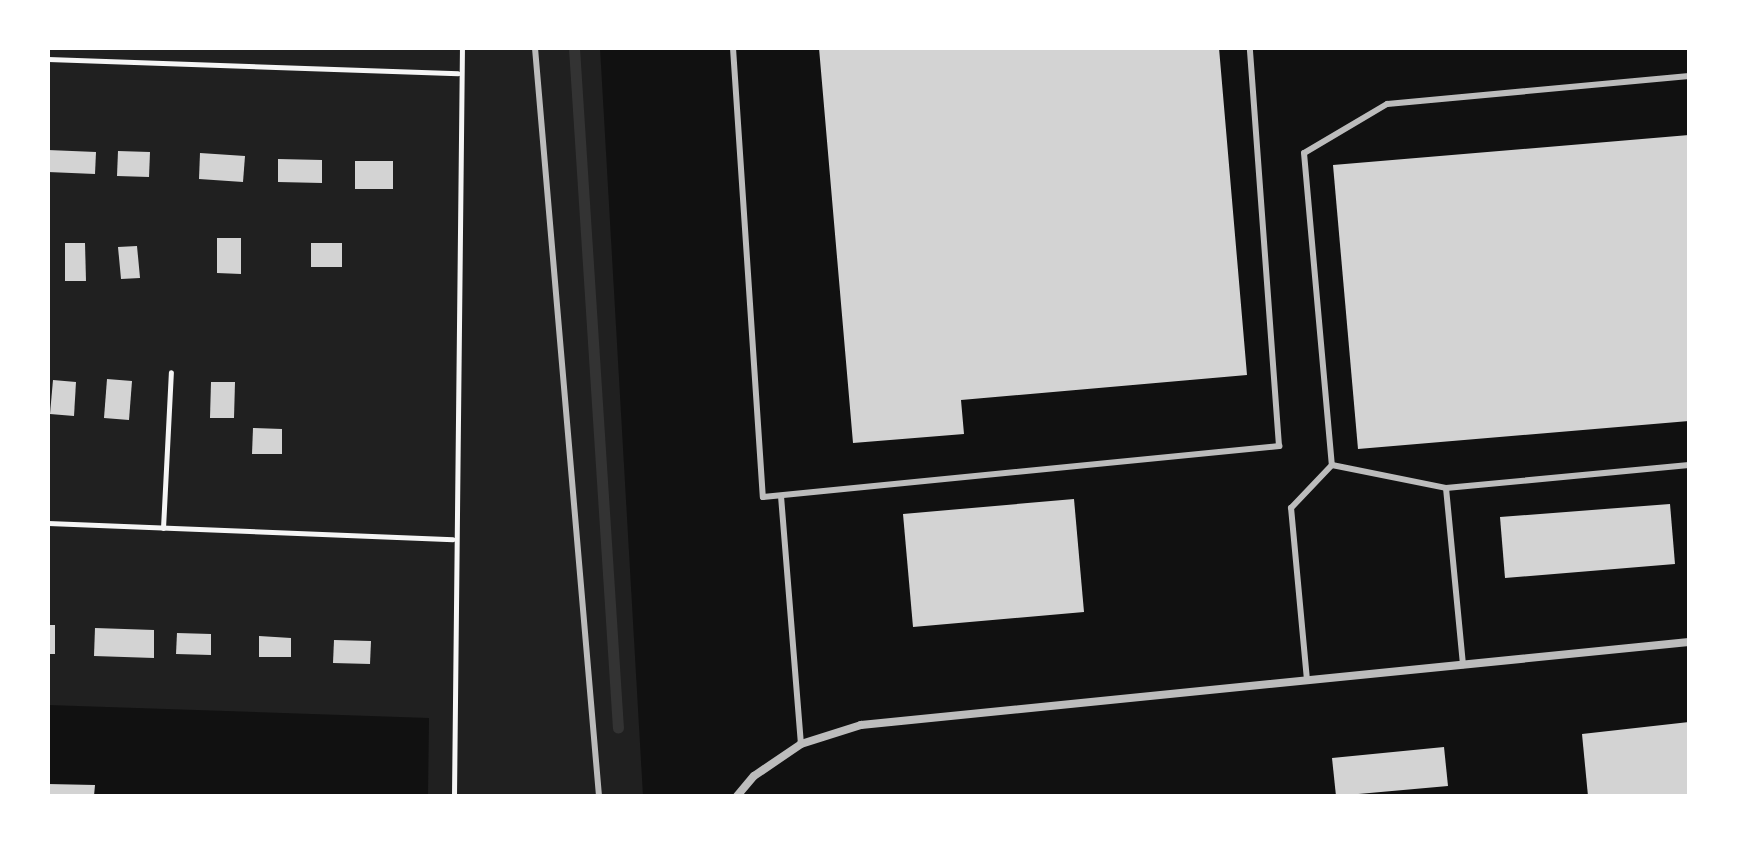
<!DOCTYPE html>
<style>
body{margin:0}
#map{position:relative;width:1737px;height:844px;overflow:hidden;background:#111;font-family:"Times New Roman",serif}
div>[style]{position:absolute}
[style*='--x']{left:calc(var(--x)*1px);top:calc(var(--y)*1px);width:calc(var(--w)*1px);rotate:calc(var(--a)*1deg)}
.green>*{inset:0;background:#202020}
.stream>*{height:11px;margin:-5.5px;padding:0 5.5px;transform-origin:5.5px;border-radius:5.5px;background:#333}
.building>*{inset:0;background:#d3d3d3}
.path>*{height:5px;margin:-2.5px;padding:0 2.5px;transform-origin:2.5px;border-radius:2.5px;background:#f5f5f5}
.service>*{height:6px;margin:-3px;padding:0 3px;transform-origin:3px;border-radius:3px;background:#bcbcbc}
.minor>*{height:8px;margin:-4px;padding:0 4px;transform-origin:4px;border-radius:4px;background:#bcbcbc}
span{translate:-50% -50%;white-space:nowrap;text-align:center;line-height:1.15;-webkit-text-stroke:8px #fff;paint-order:stroke}
.frame{position:absolute;inset:0;border:50px solid #fff;pointer-events:none}
</style>
<div id="map">
<div class="green">
<i style="clip-path:polygon(48px 48px,600px 48px,643px 796px,428px 796px,429px 718px,48px 705px)"></i>
</div>
<div class="stream">
<i style="--x:574;--y:48;--w:681;--a:86.3"></i>
</div>
<div class="building">
<i style="clip-path:polygon(819px 48px,1219px 48px,1247px 375px,961px 400px,964px 434px,853px 443px)"></i>
<i style="clip-path:polygon(1689px 135px,1689px 421px,1358px 449px,1333px 165px)"></i>
<i style="clip-path:polygon(48px 150px,96px 152px,95px 174px,48px 172px)"></i>
<i style="clip-path:polygon(118px 151px,150px 152px,149px 177px,117px 176px)"></i>
<i style="clip-path:polygon(200px 153px,245px 156px,243px 182px,199px 179px)"></i>
<i style="clip-path:polygon(278px 159px,322px 160px,322px 183px,278px 182px)"></i>
<i style="clip-path:polygon(355px 161px,393px 161px,393px 189px,355px 189px)"></i>
<i style="clip-path:polygon(217px 238px,241px 238px,241px 274px,217px 273px)"></i>
<i style="clip-path:polygon(65px 243px,85px 243px,86px 281px,65px 281px)"></i>
<i style="clip-path:polygon(311px 243px,342px 243px,342px 267px,311px 267px)"></i>
<i style="clip-path:polygon(137px 246px,140px 278px,121px 279px,118px 247px)"></i>
<i style="clip-path:polygon(107px 379px,132px 381px,129px 420px,104px 418px)"></i>
<i style="clip-path:polygon(53px 380px,76px 382px,74px 416px,50px 414px)"></i>
<i style="clip-path:polygon(211px 382px,235px 382px,234px 418px,210px 418px)"></i>
<i style="clip-path:polygon(253px 428px,282px 429px,282px 454px,252px 454px)"></i>
<i style="clip-path:polygon(1074px 499px,1084px 612px,913px 627px,903px 514px)"></i>
<i style="clip-path:polygon(1670px 504px,1675px 564px,1505px 578px,1500px 517px)"></i>
<i style="clip-path:polygon(48px 625px,55px 625px,55px 654px,48px 654px)"></i>
<i style="clip-path:polygon(95px 628px,154px 630px,154px 658px,94px 656px)"></i>
<i style="clip-path:polygon(177px 633px,211px 634px,211px 655px,176px 654px)"></i>
<i style="clip-path:polygon(259px 636px,291px 638px,291px 657px,259px 657px)"></i>
<i style="clip-path:polygon(334px 640px,371px 641px,370px 664px,333px 663px)"></i>
<i style="clip-path:polygon(1689px 722px,1689px 796px,1588px 796px,1582px 734px)"></i>
<i style="clip-path:polygon(1444px 747px,1448px 786px,1336px 796px,1332px 758px)"></i>
<i style="clip-path:polygon(48px 784px,95px 785px,94px 796px,48px 796px)"></i>
</div>
<div class="path">
<i style="--x:48;--y:59;--w:410;--a:2"></i>
<i style="--x:48;--y:523;--w:405;--a:2.3"></i>
<i style="--x:163;--y:528;--w:156;--a:-87.1"></i>
<i style="--x:454;--y:796;--w:748;--a:-89.39"></i>
</div>
<div class="service">
<i style="--x:535;--y:48;--w:751;--a:85.11"></i>
<i style="--x:733;--y:48;--w:450;--a:86.2"></i>
<i style="--x:763;--y:497;--w:519;--a:-5.64"></i>
<i style="--x:1279;--y:446;--w:399;--a:-94.2"></i>
<i style="--x:1689;--y:76;--w:303;--a:174.7"></i>
<i style="--x:1387;--y:104;--w:96;--a:149.4"></i>
<i style="--x:1304;--y:153;--w:313;--a:84.9"></i>
<i style="--x:1332;--y:465;--w:116;--a:11.4"></i>
<i style="--x:1446;--y:488;--w:244;--a:-5.4"></i>
<i style="--x:1446;--y:488;--w:178;--a:84.5"></i>
<i style="--x:781;--y:496;--w:249;--a:85.4"></i>
<i style="--x:1307;--y:680;--w:173;--a:-95.3"></i>
<i style="--x:1291;--y:508;--w:59;--a:-46.4"></i>
</div>
<div class="minor">
<i style="--x:737;--y:796;--w:26;--a:-50"></i>
<i style="--x:754;--y:776;--w:57;--a:-34.2"></i>
<i style="--x:801;--y:744;--w:63;--a:-17.6"></i>
<i style="--x:861;--y:725;--w:832;--a:-5.72"></i>
</div>
<div class="frame"></div>
</div>
